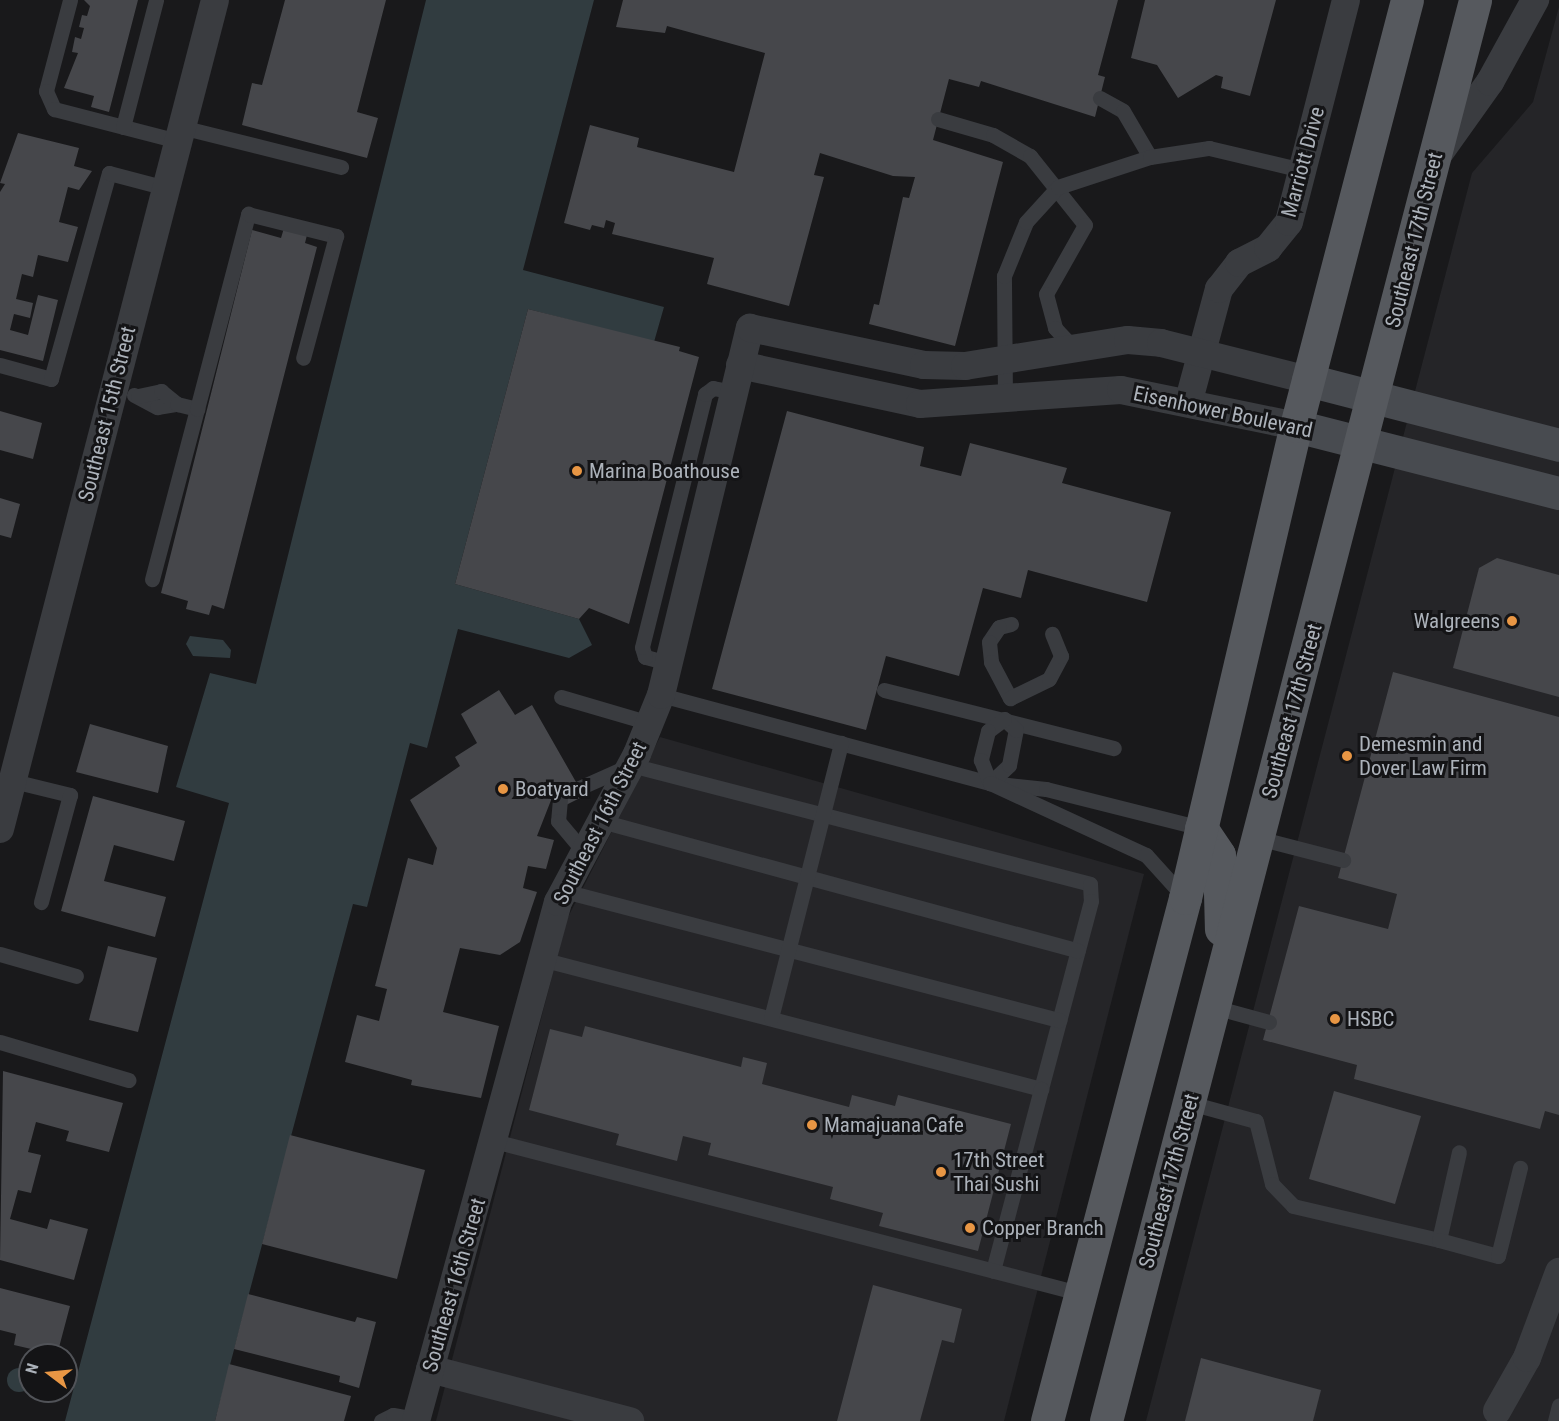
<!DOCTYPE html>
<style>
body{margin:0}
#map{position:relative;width:1559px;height:1421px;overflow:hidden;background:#19191b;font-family:"Roboto Condensed",sans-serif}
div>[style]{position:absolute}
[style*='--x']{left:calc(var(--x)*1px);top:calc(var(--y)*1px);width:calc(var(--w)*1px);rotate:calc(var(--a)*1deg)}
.built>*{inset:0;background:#252528}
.water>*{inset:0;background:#313c40}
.round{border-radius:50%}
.building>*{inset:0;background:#46474b}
.lane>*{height:15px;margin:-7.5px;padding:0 7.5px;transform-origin:7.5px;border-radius:7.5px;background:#3a3c40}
.street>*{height:28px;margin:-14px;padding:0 14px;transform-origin:14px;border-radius:14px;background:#3a3c40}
.secondary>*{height:33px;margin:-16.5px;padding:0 16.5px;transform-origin:16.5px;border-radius:16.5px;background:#484b50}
.primary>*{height:33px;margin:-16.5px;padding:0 16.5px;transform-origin:16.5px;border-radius:16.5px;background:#56595e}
.dots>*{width:16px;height:16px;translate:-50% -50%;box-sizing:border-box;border:3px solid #141416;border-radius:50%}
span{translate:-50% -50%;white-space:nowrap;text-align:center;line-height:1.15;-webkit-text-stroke:6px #141416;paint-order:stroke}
.street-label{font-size:21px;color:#acb2ba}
.poi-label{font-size:21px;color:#acb2ba}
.left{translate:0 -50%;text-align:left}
.right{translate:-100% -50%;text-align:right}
.north{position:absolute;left:18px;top:1343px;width:60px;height:60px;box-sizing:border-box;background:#141416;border:2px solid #515358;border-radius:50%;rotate:286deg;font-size:16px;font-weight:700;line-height:24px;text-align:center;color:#acb2ba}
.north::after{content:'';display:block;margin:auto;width:21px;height:27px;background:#e89644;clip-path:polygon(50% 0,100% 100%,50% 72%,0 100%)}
</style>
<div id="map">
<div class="built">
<i style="clip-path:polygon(1559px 7px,1559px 1421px,1146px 1421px,1472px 173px,1533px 102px)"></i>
<i style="clip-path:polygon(660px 737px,1144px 874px,1004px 1421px,436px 1421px,567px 919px)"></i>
</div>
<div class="water">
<i style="clip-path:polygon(426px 0,594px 0,523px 270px,664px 307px,654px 342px,528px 309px,455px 584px,579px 619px,592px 645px,569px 658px,458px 629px,427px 748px,410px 743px,367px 907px,353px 904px,215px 1421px,65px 1421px,229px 803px,176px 787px,210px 673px,256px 684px)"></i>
<i style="clip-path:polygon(190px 636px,223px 640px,231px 650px,230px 658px,193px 656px,186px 644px)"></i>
<i class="round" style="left:7px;top:1368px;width:24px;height:24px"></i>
</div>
<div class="building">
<i style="clip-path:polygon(84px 0,138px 0,109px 112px,91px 107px,94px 96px,64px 88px,78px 53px,72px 52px,75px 37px,81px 39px,84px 28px,79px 27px,82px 15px,87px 16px,90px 6px)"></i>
<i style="clip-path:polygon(285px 0,386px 0,357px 112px,378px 118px,367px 158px,242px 125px,252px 83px,262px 85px)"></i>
<i style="clip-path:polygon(623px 0,1118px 0,1098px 75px,1105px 77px,1095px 117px,981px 81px,979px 87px,949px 79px,933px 140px,1003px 162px,955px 346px,869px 324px,874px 304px,879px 305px,903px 197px,909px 198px,915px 177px,893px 176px,820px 153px,814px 175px,824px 177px,789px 306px,707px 284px,714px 258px,612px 234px,615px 223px,606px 220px,604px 228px,592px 225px,590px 230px,564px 223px,590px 125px,639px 138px,637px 147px,734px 172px,765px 53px,667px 26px,665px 33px,616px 27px)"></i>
<i style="clip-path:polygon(1145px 0,1276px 0,1250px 96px,1221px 88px,1223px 77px,1216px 75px,1178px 98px,1157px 65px,1131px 58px)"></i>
<i style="clip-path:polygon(18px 133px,79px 148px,74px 166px,92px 171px,79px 190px,68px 187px,59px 222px,78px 227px,68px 262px,38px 255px,33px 277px,22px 274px,16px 299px,33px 303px,30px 318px,14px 314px,10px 330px,28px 335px,38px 295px,58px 300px,43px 361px,0 350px,0 192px,5px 184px,0 183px)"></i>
<i style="clip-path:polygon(284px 228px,307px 235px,305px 243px,317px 247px,224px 609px,212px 605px,209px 615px,186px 609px,188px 601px,161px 593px,252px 230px,281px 238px)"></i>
<i style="clip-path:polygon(528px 309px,680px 347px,679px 351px,699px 357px,629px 624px,589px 608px,579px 619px,455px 584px)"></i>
<i style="clip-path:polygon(0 411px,42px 423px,33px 459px,0 450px)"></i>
<i style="clip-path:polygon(787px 411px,924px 447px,920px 466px,961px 476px,970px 443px,1067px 468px,1062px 483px,1171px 512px,1147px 602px,1028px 570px,1021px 598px,983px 588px,959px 676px,886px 656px,866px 730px,712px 689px)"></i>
<i style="clip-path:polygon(0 498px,20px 504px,11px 538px,0 535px)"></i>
<i style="clip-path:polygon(1497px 558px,1559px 575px,1559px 697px,1453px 668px,1479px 568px)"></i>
<i style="clip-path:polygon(1393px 672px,1559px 717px,1559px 1115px,1545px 1111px,1540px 1129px,1354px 1079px,1357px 1065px,1263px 1040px,1299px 906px,1388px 929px,1397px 894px,1338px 878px)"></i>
<i style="clip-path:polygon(499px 690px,515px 715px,532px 705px,584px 796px,564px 806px,555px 790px,537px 836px,554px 840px,546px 869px,528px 866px,523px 888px,537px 892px,520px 942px,500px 955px,460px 948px,443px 1012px,499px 1026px,481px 1098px,411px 1085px,412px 1080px,345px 1062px,357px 1015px,379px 1021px,387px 989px,375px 986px,408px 858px,433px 865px,437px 848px,410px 800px,460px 766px,455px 757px,477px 743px,461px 714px)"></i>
<i style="clip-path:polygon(90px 724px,168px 746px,158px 793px,76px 772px)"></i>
<i style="clip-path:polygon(93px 796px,185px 821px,174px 861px,114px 845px,104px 881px,166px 897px,155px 937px,61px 911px)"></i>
<i style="clip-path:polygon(108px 946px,157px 958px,138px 1032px,89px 1020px)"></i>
<i style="clip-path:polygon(585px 1026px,741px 1067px,743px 1057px,767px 1063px,762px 1084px,849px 1107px,852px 1095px,895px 1106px,898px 1095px,1011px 1124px,978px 1251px,879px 1226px,883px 1213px,830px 1199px,833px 1187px,708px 1155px,711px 1143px,683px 1136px,677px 1161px,616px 1145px,619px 1134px,529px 1110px,550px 1029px,582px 1037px)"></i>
<i style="clip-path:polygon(3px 1071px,123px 1103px,109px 1152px,66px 1141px,69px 1131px,36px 1122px,28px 1152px,41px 1155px,31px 1193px,18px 1190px,10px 1219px,47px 1229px,50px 1219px,88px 1229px,74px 1280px,0 1260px)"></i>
<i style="clip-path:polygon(1334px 1091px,1421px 1116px,1395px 1204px,1309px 1179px)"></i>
<i style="clip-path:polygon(290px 1135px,425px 1170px,397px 1279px,262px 1244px)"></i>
<i style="clip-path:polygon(873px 1285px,962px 1309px,954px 1343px,942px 1340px,920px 1421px,837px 1421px)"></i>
<i style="clip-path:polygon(0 1288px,70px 1306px,57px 1355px,14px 1345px,16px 1334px,0 1330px)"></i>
<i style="clip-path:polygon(248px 1294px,355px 1322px,357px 1317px,376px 1322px,359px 1388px,339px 1382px,340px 1376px,234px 1349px)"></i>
<i style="clip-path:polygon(1201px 1358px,1321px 1390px,1313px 1421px,1185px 1421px)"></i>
<i style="clip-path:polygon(229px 1364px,351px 1396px,344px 1421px,215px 1421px)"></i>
</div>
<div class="lane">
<i style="--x:70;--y:0;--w:94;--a:104.8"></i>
<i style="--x:46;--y:91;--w:20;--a:66"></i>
<i style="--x:54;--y:109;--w:128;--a:14.5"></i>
<i style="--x:1100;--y:98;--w:26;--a:29"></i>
<i style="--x:1123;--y:111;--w:53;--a:59.6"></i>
<i style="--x:938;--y:119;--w:57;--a:16.2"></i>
<i style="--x:993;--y:135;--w:43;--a:29.6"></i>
<i style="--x:1030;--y:156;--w:88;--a:51.4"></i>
<i style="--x:1085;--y:225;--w:79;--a:119.5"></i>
<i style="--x:1046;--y:294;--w:35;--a:75"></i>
<i style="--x:1055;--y:328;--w:25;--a:47"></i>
<i style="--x:123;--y:127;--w:131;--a:-75.4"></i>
<i style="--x:181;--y:127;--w:165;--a:14"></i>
<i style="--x:0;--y:365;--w:53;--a:15.4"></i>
<i style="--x:51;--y:379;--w:214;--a:-74.3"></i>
<i style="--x:109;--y:173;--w:59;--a:14.7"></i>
<i style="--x:134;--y:395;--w:26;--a:28"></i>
<i style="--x:157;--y:407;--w:20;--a:-9"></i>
<i style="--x:138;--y:396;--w:24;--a:-12"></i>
<i style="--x:161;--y:391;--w:21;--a:39"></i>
<i style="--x:177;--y:404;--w:21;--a:14"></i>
<i style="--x:197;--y:409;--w:176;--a:104.8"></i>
<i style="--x:1005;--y:398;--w:122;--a:-90.5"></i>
<i style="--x:1004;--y:276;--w:58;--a:-67.8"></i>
<i style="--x:1026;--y:222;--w:47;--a:-47.6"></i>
<i style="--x:1058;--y:187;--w:97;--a:-18.1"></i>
<i style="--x:1150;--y:157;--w:60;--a:-8.7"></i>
<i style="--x:1209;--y:148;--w:96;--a:13.3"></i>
<i style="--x:197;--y:409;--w:202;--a:-75.3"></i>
<i style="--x:248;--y:214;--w:91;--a:14"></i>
<i style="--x:336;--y:236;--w:126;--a:105.1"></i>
<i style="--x:1011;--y:624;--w:12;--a:166"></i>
<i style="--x:999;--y:627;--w:18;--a:124"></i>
<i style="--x:989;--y:642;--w:20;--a:84"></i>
<i style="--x:991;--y:662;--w:41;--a:62.2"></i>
<i style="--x:1010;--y:698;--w:43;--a:-26"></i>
<i style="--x:1049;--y:679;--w:26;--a:-62"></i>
<i style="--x:1061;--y:656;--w:24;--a:-112"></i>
<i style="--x:668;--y:663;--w:24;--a:-165"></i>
<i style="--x:645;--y:657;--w:10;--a:-107"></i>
<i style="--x:642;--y:647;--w:261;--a:-76"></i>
<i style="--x:705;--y:394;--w:10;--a:-37"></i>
<i style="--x:713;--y:388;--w:21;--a:11"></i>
<i style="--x:884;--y:690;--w:237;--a:14.2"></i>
<i style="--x:661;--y:695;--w:341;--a:15"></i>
<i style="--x:990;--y:783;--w:56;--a:6.1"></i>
<i style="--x:1046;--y:789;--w:160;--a:14.1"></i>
<i style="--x:561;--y:697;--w:93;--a:16.3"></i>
<i style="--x:13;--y:781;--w:59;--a:13.8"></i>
<i style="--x:70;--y:795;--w:111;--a:105.2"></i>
<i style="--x:990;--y:783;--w:26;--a:-43"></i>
<i style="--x:1009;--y:765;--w:36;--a:-79"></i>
<i style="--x:1016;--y:730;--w:16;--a:-137"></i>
<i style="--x:1004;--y:719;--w:20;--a:143"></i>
<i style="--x:988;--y:731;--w:30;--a:104"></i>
<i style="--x:981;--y:760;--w:25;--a:69"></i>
<i style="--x:990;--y:783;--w:172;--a:24.8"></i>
<i style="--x:1146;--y:855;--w:57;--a:47.9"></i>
<i style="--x:579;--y:788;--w:57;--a:-23.9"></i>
<i style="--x:631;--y:765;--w:474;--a:14.5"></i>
<i style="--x:1090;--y:884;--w:17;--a:87"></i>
<i style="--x:1091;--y:901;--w:195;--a:104.9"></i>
<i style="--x:560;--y:799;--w:22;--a:95"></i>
<i style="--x:558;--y:821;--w:40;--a:50"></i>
<i style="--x:601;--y:821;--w:494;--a:15.2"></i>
<i style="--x:1258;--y:838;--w:88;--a:14.5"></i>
<i style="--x:564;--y:891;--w:512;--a:14.61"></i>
<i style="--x:0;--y:954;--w:79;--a:16.1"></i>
<i style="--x:541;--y:959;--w:517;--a:14.57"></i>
<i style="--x:1041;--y:1089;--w:188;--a:104.8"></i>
<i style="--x:1214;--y:1007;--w:57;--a:15.3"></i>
<i style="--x:771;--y:1018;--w:284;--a:-75.7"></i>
<i style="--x:0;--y:1042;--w:134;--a:16.5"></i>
<i style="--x:1190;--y:1103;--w:68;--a:15.3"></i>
<i style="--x:1256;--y:1121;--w:65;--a:75.7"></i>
<i style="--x:1272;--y:1184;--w:30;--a:46"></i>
<i style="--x:1293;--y:1206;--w:150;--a:13.1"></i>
<i style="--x:1439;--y:1240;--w:90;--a:-77.2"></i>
<i style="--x:494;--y:1141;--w:604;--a:14.57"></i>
<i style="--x:1439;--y:1240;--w:61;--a:15.2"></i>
<i style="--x:1498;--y:1256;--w:91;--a:-76"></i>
<i style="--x:381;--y:1421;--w:13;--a:-27"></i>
<i style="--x:393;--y:1415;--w:23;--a:10"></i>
<i style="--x:1555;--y:1421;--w:16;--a:-76"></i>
</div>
<div class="street">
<i style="--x:1435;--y:159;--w:95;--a:-54.5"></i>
<i style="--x:1490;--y:82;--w:94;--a:-61.2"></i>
<i style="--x:740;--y:365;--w:184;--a:12.2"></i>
<i style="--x:920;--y:404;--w:201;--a:-4"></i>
<i style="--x:1121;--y:390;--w:179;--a:11.6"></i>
<i style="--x:1189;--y:400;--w:115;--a:-74.9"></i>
<i style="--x:1219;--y:289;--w:33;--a:-52"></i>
<i style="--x:1239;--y:263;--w:33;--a:-27"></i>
<i style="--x:1268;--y:248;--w:33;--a:-51"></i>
<i style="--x:1289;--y:222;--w:229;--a:-75.6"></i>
<i style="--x:0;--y:829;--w:856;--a:-75.46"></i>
<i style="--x:430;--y:1369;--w:207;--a:14.6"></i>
<i style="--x:1497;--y:1411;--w:61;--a:-60.5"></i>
<i style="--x:1527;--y:1358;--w:92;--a:-69.6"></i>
<i style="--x:416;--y:1421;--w:538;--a:-74.7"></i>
<i style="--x:558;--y:902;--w:168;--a:-61.9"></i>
<i style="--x:637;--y:754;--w:64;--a:-67.9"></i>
<i style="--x:661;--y:695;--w:378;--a:-76.4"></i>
<i style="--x:750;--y:328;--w:178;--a:12"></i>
<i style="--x:924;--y:365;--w:41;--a:1.4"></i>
<i style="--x:965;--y:366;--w:165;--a:-9.1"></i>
<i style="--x:1128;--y:340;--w:33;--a:5"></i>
<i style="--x:1161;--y:343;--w:152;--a:14.1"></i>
</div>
<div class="secondary">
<i style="--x:1308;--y:380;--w:259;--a:14.5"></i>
<i style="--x:1296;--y:426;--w:271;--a:14.3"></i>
</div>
<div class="primary">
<i style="--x:1201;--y:828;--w:32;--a:56"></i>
<i style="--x:1219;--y:855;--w:74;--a:88.5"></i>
<i style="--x:1047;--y:1421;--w:541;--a:-75.22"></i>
<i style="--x:1185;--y:898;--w:485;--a:-76.8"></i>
<i style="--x:1296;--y:426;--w:440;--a:-75.4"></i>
<i style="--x:1106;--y:1421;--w:1468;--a:-75.44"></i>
</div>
<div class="dots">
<i style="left:577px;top:471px;background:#e89644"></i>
<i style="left:1512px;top:621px;background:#e89644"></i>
<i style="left:1347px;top:756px;background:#e89644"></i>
<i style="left:503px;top:789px;background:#e89644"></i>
<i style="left:1335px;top:1019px;background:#e89644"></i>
<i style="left:812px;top:1125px;background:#e89644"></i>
<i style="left:941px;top:1172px;background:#e89644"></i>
<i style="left:970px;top:1228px;background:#e89644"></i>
</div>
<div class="street-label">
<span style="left:1303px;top:162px;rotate:-75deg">Marriott Drive</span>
<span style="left:1414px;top:240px;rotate:-76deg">Southeast 17th Street</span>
<span style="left:1223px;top:412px;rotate:12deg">Eisenhower Boulevard</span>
<span style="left:107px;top:414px;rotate:-76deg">Southeast 15th Street</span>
<span style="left:1292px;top:711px;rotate:-75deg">Southeast 17th Street</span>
<span style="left:600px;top:823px;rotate:-63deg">Southeast 16th Street</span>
<span style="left:1169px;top:1181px;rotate:-75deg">Southeast 17th Street</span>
<span style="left:454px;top:1285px;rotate:-74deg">Southeast 16th Street</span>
</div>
<div class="poi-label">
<span class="left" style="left:589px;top:471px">Marina Boathouse</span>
<span class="right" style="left:1500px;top:621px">Walgreens</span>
<span class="left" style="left:1359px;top:756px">Demesmin and<br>Dover Law Firm</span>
<span class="left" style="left:515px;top:789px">Boatyard</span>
<span class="left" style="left:1347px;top:1019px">HSBC</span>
<span class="left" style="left:824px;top:1125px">Mamajuana Cafe</span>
<span class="left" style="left:953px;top:1172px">17th Street<br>Thai Sushi</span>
<span class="left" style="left:982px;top:1228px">Copper Branch</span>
</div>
<div class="north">N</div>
</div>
